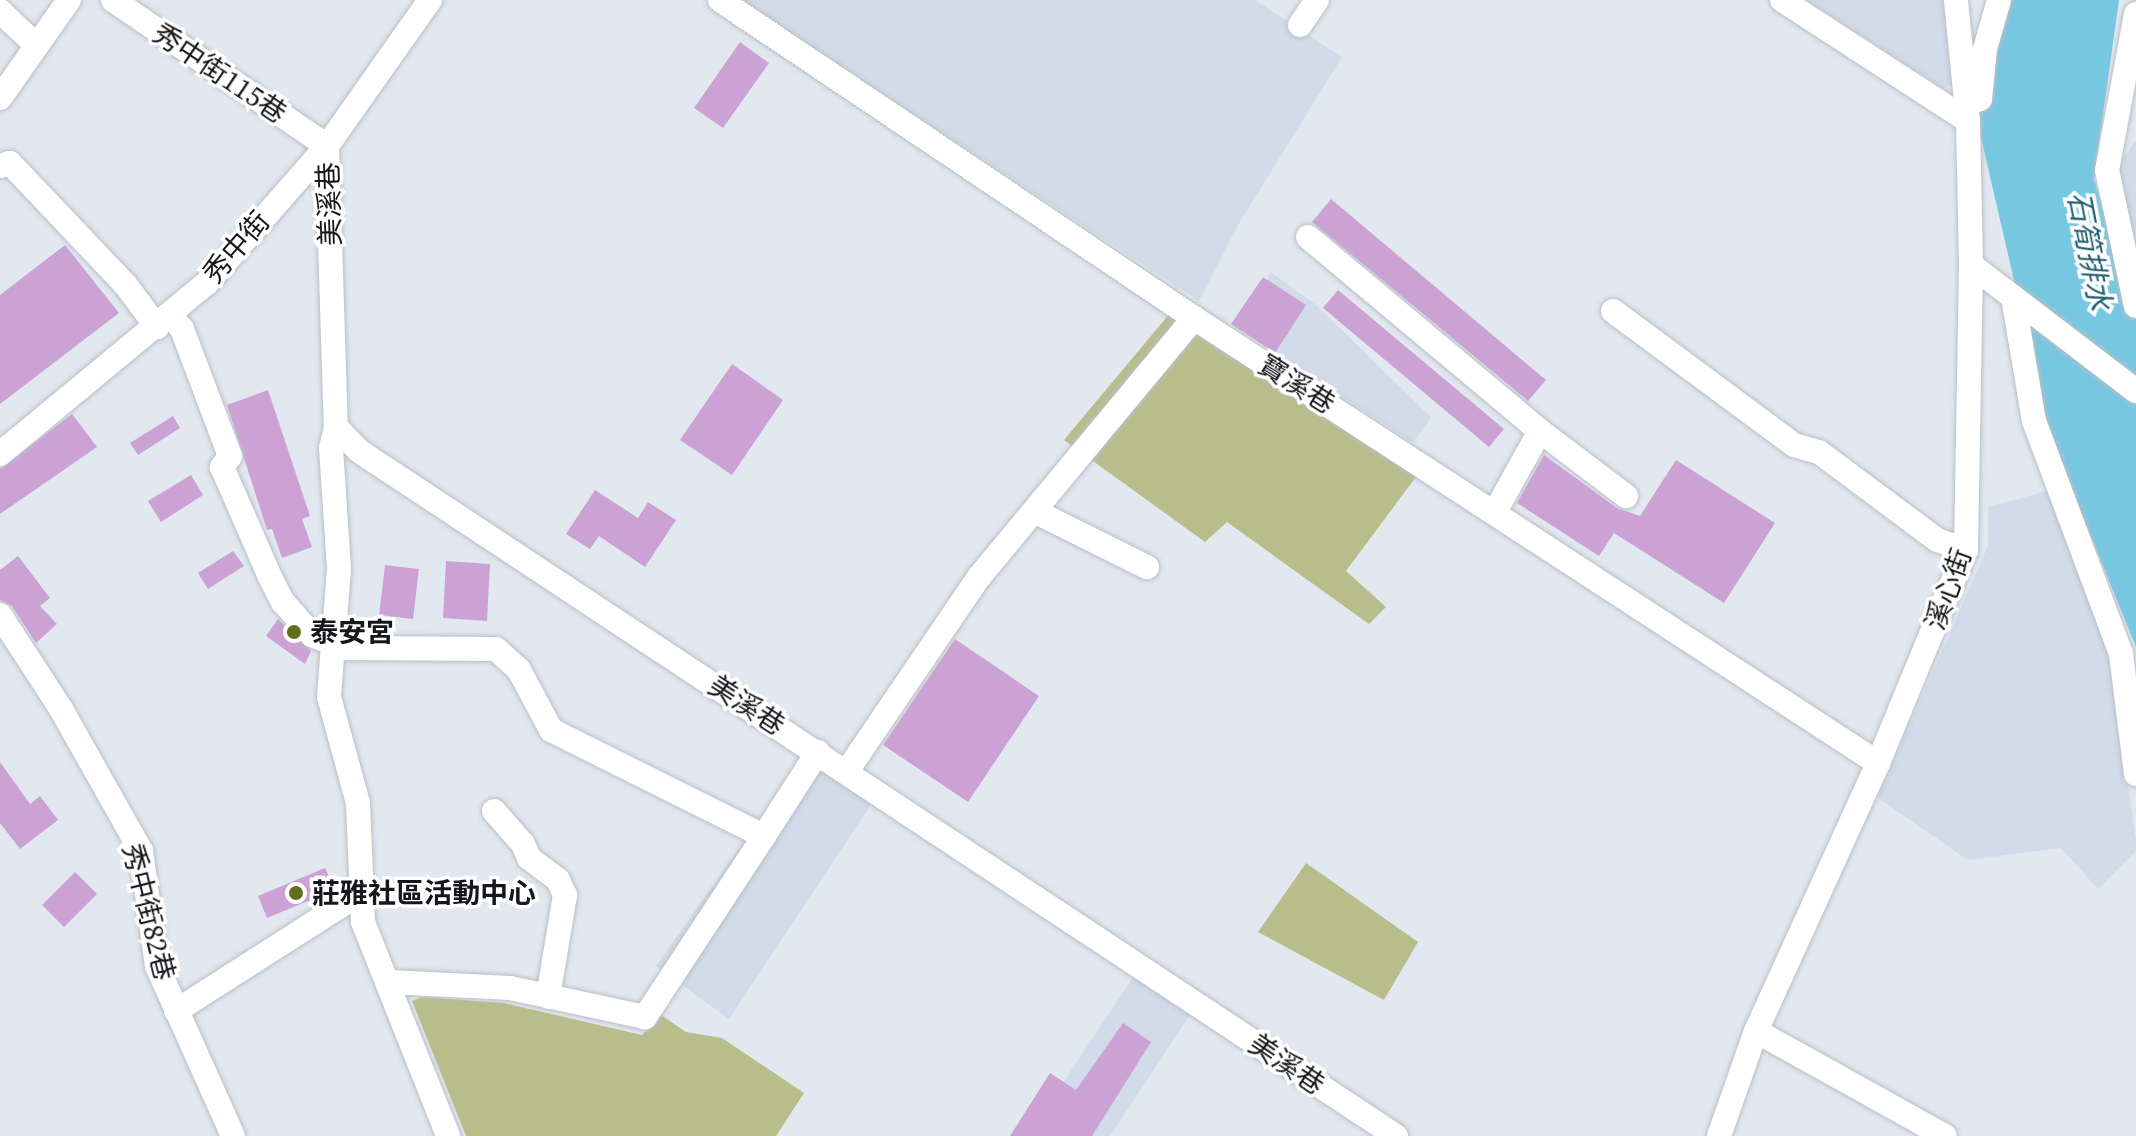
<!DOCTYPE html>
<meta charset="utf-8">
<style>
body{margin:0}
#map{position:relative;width:2136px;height:1136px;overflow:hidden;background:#e2e8f0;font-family:"Source Serif 4","Noto Sans TC",serif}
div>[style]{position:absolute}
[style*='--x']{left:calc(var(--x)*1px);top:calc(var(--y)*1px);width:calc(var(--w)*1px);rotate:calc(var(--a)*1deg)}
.built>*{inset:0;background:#d1dbe9}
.green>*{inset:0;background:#b9bd8c}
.water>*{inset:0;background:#78c7e1}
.building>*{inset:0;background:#cca2d5}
.roads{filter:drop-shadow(0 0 2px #b9bfc6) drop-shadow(0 0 2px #b9bfc6)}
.minor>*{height:24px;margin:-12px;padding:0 12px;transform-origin:12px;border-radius:12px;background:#fff}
.dots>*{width:22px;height:22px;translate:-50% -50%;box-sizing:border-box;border:4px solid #fff;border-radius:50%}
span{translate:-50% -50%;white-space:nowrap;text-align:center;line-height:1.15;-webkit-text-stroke:7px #fff;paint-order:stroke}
.street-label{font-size:28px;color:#15171a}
.poi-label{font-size:28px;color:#15171a;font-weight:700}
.left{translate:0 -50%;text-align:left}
.water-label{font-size:30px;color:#216073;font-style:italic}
</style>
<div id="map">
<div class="built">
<i style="clip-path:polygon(740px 0,1255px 0,1342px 57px,1238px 225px,1199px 301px)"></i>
<i style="clip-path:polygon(1807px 0,1965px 0,1963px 78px,1944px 89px)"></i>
<i style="clip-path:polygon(2136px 140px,2136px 256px,2116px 168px)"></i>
<i style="clip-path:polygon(1271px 272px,1316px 305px,1431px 417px,1413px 443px,1237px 327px)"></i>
<i style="clip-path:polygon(2050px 490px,2103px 623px,2136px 839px,2136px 851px,2098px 889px,2061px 848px,1968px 860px,1878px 798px,1988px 546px,1988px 507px)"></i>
<i style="clip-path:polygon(811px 746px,878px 794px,729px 1019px,656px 966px)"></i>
<i style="clip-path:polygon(1135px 974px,1192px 1012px,1110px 1136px,1028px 1136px)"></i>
</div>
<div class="green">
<i style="clip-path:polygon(1176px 306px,1424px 466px,1346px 571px,1386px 607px,1369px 624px,1227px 522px,1205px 542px,1064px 440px)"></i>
<i style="clip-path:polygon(1306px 863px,1418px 942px,1384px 1000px,1258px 932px)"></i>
<i style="clip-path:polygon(422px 997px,504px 1003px,642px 1035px,661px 1015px,686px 1032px,722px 1038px,804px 1093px,776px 1136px,466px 1136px,412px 1001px)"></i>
</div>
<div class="water">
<i style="clip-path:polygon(1994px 0,2119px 0,2094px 179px,2136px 313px,2136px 647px,2050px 436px,1973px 103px)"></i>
</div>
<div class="building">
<i style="clip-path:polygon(740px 42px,769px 63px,723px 128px,694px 108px)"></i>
<i style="clip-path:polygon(1331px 199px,1546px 380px,1528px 401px,1312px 222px)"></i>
<i style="clip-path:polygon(65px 245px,119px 313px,0 404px,0 295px)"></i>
<i style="clip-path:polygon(1263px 277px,1306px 305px,1275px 353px,1231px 324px)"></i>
<i style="clip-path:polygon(1338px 290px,1504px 429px,1489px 447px,1323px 308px)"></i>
<i style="clip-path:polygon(732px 364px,783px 400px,732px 475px,680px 440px)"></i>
<i style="clip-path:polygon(268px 390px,310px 516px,302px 519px,312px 547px,282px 558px,272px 529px,267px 530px,227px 405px)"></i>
<i style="clip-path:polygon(72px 414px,97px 447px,0 514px,0 469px)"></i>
<i style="clip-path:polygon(173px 416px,180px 428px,138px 455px,130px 443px)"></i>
<i style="clip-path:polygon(1544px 455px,1617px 508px,1640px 516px,1676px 460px,1775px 523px,1724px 603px,1614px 533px,1599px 556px,1517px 503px)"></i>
<i style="clip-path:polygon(191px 475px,203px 495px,161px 522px,148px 501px)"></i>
<i style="clip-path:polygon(595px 490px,638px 518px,648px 502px,676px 520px,645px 567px,599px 536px,590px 549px,566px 534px)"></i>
<i style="clip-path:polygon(233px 551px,244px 566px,208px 589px,198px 573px)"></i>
<i style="clip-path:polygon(18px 556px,50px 598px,40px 606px,57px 624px,36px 643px,12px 606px,0 600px,0 570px)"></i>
<i style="clip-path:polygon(446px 561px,490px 564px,487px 621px,443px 618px)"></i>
<i style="clip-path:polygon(385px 565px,419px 569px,413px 619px,379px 615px)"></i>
<i style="clip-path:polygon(278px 619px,311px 651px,305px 664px,266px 636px)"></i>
<i style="clip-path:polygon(955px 639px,1039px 696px,968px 802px,883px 745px)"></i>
<i style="clip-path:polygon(0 762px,30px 804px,40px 796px,58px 820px,20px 849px,0 823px)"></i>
<i style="clip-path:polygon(325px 868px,335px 890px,267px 918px,258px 896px)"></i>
<i style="clip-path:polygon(75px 872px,97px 894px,64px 927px,42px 905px)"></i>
<i style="clip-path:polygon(1123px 1023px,1151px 1042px,1092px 1136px,1010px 1136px,1050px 1073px,1076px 1090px)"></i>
</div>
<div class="roads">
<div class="minor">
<i style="--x:113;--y:0;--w:259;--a:34.3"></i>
<i style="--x:327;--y:146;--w:281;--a:88.2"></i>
<i style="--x:336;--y:427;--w:33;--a:46"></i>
<i style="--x:359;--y:451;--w:1243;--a:33.45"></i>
<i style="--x:720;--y:0;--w:571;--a:33.86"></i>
<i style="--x:1194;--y:318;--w:816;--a:33.05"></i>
<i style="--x:1782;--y:0;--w:222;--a:33"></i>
<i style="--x:0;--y:11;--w:50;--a:43.4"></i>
<i style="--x:2136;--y:14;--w:159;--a:100.5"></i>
<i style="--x:2107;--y:170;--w:139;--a:78"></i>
<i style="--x:1300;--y:25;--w:30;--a:-56"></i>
<i style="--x:0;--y:98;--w:120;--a:-54.9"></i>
<i style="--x:1966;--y:104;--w:15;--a:-20"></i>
<i style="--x:1980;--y:99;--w:50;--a:-84.3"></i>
<i style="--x:1985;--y:49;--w:51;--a:-74.1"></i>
<i style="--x:0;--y:166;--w:10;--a:-17"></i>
<i style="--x:10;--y:163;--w:167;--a:46.5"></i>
<i style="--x:125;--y:284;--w:54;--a:53.3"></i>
<i style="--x:1308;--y:237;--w:302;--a:39.9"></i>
<i style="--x:1540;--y:431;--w:108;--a:37.1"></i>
<i style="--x:1971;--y:265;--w:53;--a:37.3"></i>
<i style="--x:2013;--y:297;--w:126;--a:80.4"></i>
<i style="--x:2034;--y:421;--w:249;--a:69.5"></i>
<i style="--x:2121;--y:654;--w:121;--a:82.9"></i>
<i style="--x:2013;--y:297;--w:155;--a:37.4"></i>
<i style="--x:1613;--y:311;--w:225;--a:36.5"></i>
<i style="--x:1794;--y:445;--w:26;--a:16"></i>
<i style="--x:1819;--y:452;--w:147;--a:36.7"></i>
<i style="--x:1937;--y:540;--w:31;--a:19"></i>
<i style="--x:170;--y:316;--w:18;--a:47"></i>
<i style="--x:182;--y:329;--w:136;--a:69.3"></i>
<i style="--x:230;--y:456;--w:14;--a:126"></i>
<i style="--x:222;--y:467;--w:120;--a:66.4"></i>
<i style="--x:270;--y:577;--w:28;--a:63"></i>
<i style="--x:283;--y:602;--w:44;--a:48.7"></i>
<i style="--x:312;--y:635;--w:35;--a:22"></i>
<i style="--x:344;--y:648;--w:152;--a:0.4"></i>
<i style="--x:496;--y:649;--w:31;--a:42"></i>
<i style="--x:519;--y:670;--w:68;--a:61.9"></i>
<i style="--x:551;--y:730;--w:238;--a:26.5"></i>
<i style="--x:764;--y:836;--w:217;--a:123.3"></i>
<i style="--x:645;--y:1017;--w:138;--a:-167.9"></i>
<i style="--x:510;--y:988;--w:120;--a:-177.1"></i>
<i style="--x:336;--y:427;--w:22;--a:103"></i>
<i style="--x:331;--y:448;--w:121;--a:86.2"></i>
<i style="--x:339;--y:569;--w:128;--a:94.5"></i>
<i style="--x:329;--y:697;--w:110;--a:74.7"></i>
<i style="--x:358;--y:803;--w:119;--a:87.6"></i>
<i style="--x:363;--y:922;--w:230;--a:68.3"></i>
<i style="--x:0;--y:454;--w:268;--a:-39.6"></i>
<i style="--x:207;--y:283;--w:182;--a:-48.8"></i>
<i style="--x:327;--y:146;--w:179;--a:-54.8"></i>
<i style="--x:1496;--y:510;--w:90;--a:-60.9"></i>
<i style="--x:1036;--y:512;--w:124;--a:26.4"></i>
<i style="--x:0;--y:615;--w:112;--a:57"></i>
<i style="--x:61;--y:709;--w:163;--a:60.6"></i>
<i style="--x:141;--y:851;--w:116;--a:82.1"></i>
<i style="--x:157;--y:966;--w:186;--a:65.9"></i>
<i style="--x:847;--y:771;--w:235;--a:-55.8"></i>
<i style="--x:979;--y:577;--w:337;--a:-50.3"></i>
<i style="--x:494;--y:811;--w:44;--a:48.7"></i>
<i style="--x:523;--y:844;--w:15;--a:67"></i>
<i style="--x:529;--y:858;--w:36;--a:37"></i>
<i style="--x:558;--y:880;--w:17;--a:65"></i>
<i style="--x:565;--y:895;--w:103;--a:99.5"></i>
<i style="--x:764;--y:836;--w:100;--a:-57.3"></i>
<i style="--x:176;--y:1011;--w:198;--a:-32.6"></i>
<i style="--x:1756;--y:1031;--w:216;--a:29.1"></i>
<i style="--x:1719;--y:1136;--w:111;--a:-70.6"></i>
<i style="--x:1756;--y:1031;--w:294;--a:-65.5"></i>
<i style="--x:1878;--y:763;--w:230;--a:-67.6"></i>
<i style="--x:1966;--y:550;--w:285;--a:-89"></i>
<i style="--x:1971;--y:265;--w:144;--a:-91.2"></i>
<i style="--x:1968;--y:121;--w:122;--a:-95.7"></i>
</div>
</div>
<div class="dots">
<i style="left:294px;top:632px;background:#606f1a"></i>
<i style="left:296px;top:893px;background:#606f1a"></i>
</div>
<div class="street-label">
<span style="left:220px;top:73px;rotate:34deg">秀中街115巷</span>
<span style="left:329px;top:204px;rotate:-92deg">美溪巷</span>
<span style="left:236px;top:247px;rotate:-49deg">秀中街</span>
<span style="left:1297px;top:384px;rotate:32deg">寶溪巷</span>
<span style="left:1948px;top:589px;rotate:-70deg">溪心街</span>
<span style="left:747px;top:705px;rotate:33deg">美溪巷</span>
<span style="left:149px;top:912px;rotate:76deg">秀中街82巷</span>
<span style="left:1287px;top:1064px;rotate:34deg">美溪巷</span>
</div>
<div class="poi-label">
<span class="left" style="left:310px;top:632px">泰安宮</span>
<span class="left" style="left:312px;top:893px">莊雅社區活動中心</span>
</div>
<div class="water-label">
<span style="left:2089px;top:251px;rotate:79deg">石筍排水</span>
</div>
</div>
